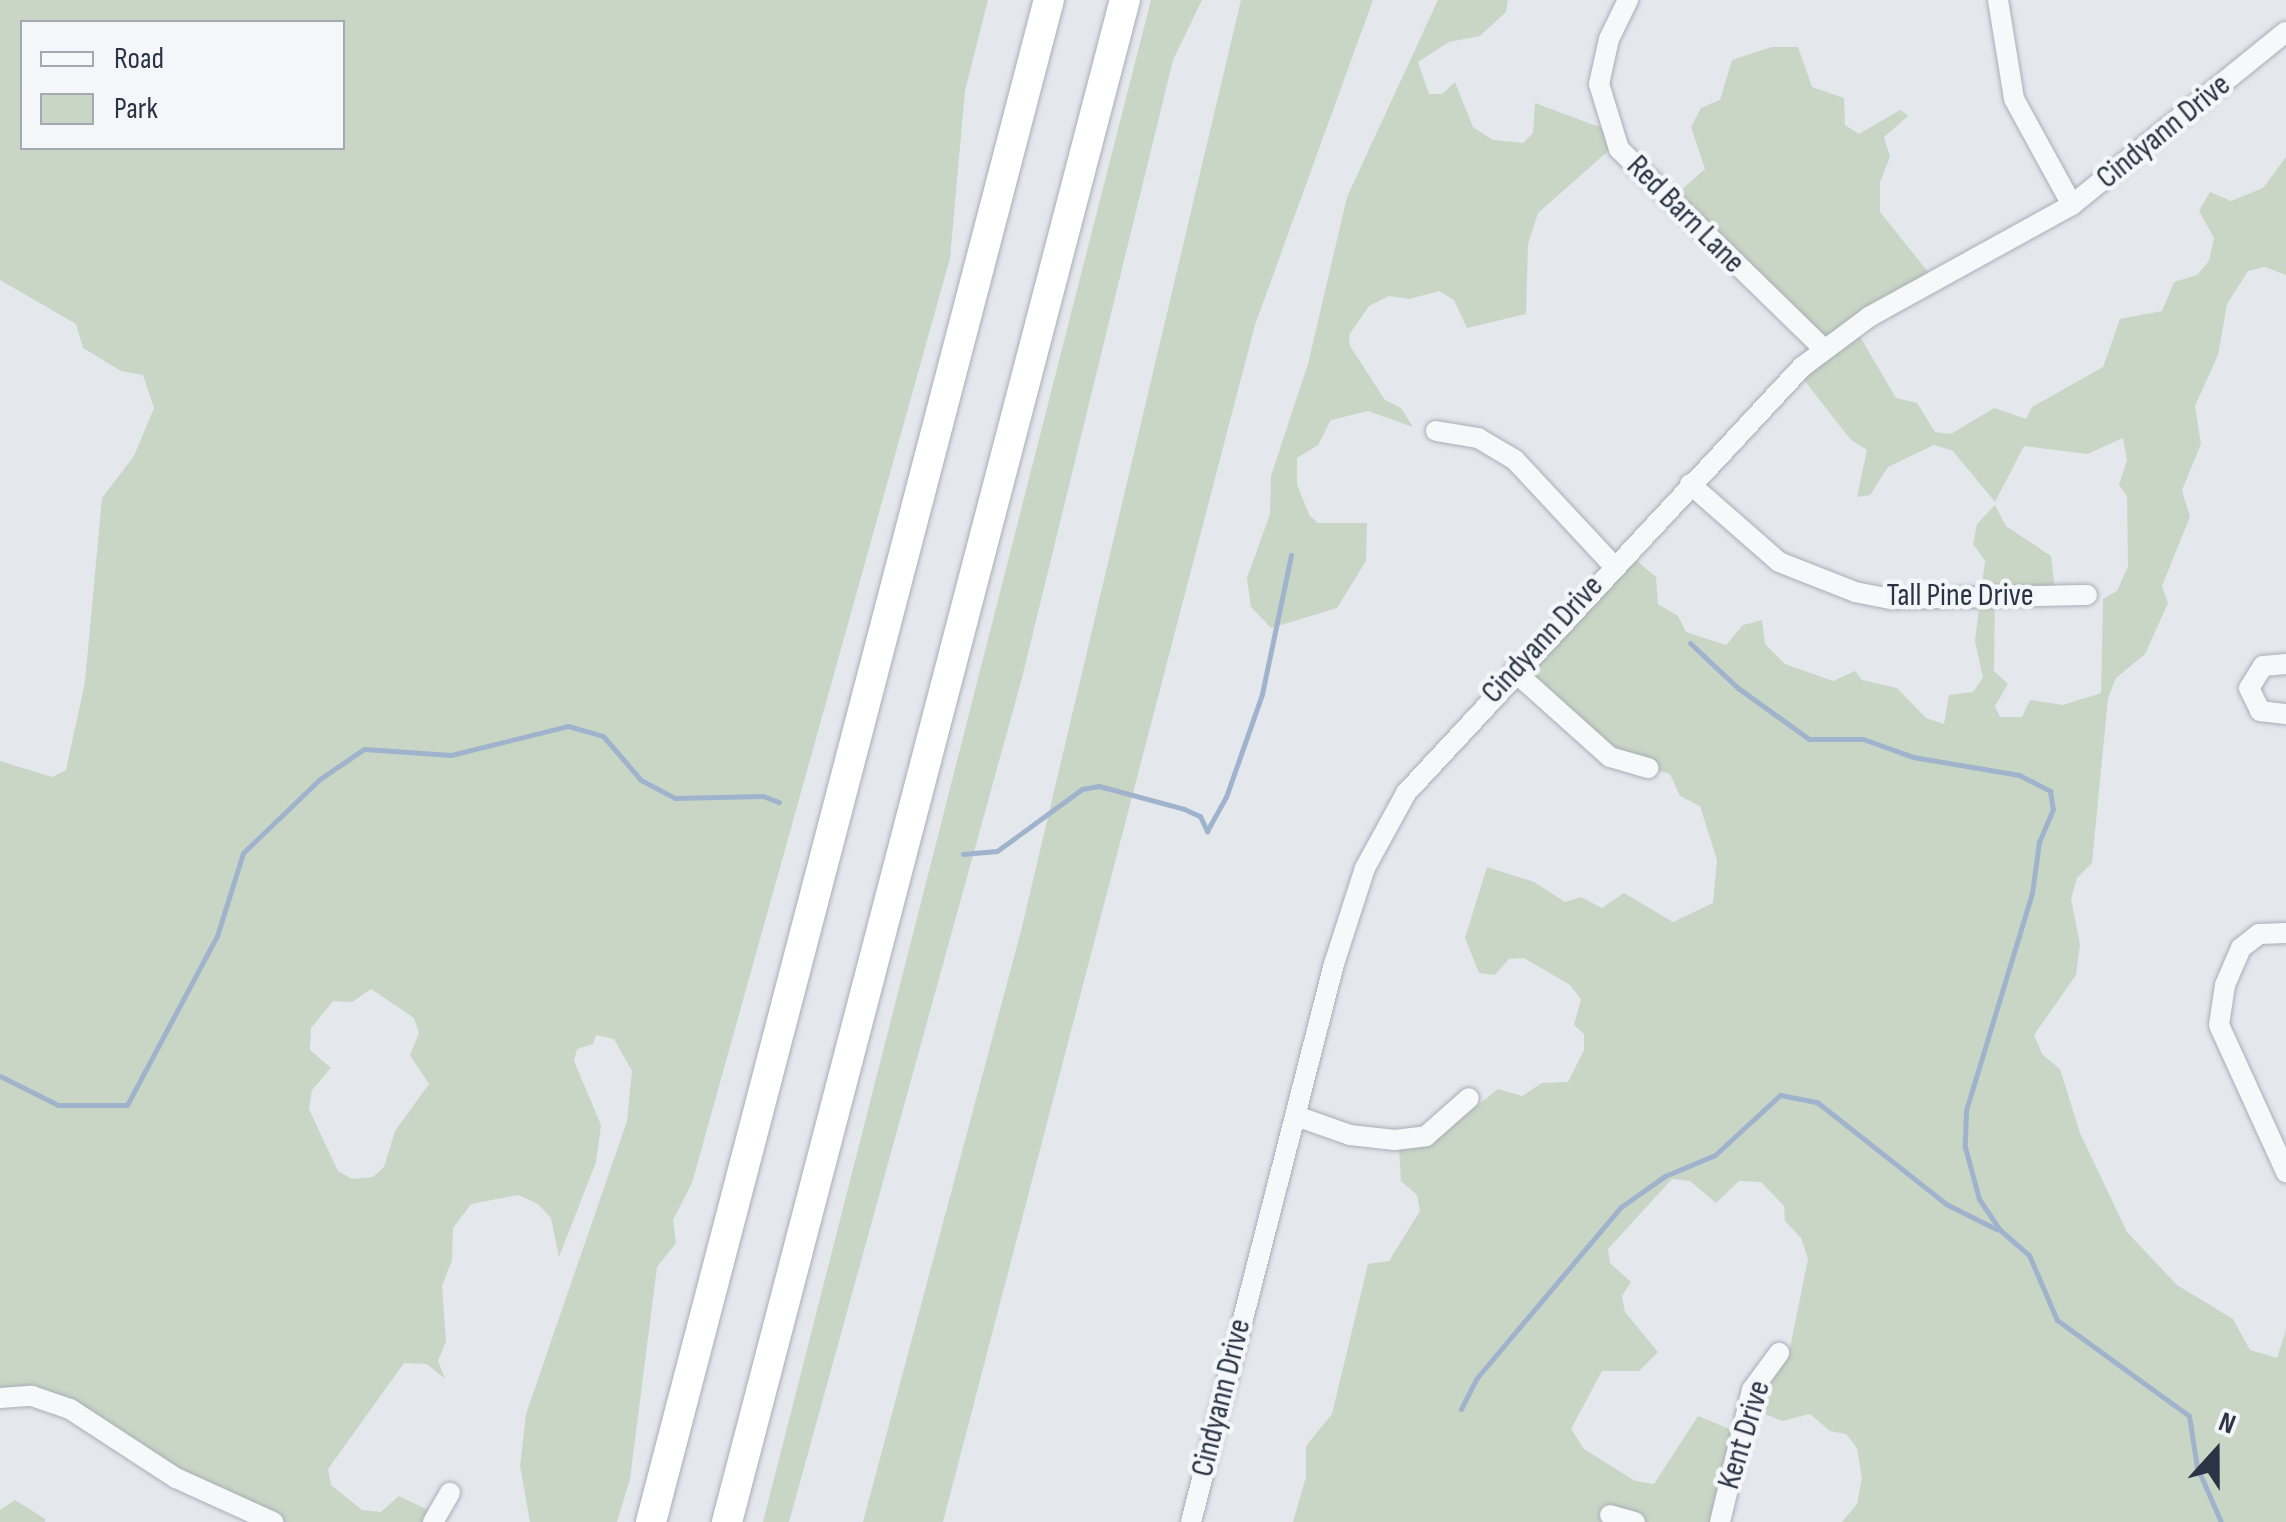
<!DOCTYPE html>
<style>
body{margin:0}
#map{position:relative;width:2286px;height:1522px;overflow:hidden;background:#e4e7ec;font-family:"Sofia Sans Condensed",sans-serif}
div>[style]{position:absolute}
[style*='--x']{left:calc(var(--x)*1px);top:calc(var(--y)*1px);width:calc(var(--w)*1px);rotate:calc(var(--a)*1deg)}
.green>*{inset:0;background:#c9d6c5}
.stream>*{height:5px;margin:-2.5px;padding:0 2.5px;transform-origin:2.5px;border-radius:2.5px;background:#9fb4cc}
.roads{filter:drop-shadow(0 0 2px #a9aeb7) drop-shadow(0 0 2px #a9aeb7)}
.minor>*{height:20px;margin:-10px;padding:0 10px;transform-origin:10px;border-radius:10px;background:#f7f8fa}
.highway>*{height:30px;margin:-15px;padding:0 15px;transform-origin:15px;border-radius:15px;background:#fff}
span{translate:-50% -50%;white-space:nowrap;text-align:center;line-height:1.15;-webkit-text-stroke:9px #f4f6f9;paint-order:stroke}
.street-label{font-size:32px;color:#2b3445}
.legend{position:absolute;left:20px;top:20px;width:325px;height:130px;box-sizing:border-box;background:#f4f6f9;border:2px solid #a4a8b1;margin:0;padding:12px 18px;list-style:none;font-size:30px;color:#2b3445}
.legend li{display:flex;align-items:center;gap:20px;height:50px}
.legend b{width:50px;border:2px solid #a4a8b1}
.north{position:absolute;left:2166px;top:1402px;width:100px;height:100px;-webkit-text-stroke:8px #f4f6f9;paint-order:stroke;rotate:21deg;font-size:28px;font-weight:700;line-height:40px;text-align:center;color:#2b3445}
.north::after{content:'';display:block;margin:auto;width:35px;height:45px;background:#2b3445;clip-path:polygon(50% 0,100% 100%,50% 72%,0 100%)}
</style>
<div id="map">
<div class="green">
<i style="clip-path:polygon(evenodd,0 0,988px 0,965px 91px,950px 258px,692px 1183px,673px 1220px,676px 1243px,657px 1267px,630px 1479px,617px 1522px,530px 1522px,520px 1466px,526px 1414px,627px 1121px,632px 1071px,614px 1039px,596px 1035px,593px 1044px,577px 1049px,574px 1061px,601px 1125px,596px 1162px,559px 1257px,551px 1218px,538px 1204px,518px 1195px,471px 1204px,453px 1228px,452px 1260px,442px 1286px,446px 1341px,438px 1361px,445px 1379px,427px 1364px,404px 1363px,328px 1469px,331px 1485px,362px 1510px,381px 1512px,399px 1496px,436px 1514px,433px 1522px,284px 1522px,222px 1499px,77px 1412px,0 1397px,0 761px,52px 777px,66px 770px,85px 682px,102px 498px,134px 456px,154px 408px,143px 375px,121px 371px,83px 348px,76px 324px,0 280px,0 0,22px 22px,342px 22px,342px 148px,22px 148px,22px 22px,0 0,371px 989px,414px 1018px,419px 1033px,410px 1055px,429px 1084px,395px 1131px,384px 1167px,373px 1177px,352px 1179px,338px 1171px,309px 1109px,312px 1090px,331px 1068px,310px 1050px,311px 1028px,333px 1001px,352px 1002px,371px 989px)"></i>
<i style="clip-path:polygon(1151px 0,1202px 0,1173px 60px,1022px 678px,789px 1522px,763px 1522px)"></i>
<i style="clip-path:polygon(1241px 0,1373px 0,1255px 325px,943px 1522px,863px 1522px,1021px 931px)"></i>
<i style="clip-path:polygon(1438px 0,1508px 0,1506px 12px,1480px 36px,1449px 42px,1418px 62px,1429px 94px,1442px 94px,1455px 82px,1473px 127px,1493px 140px,1523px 143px,1533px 133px,1535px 103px,1610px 131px,1615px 145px,1538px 213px,1528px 244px,1526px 314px,1467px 328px,1454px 300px,1439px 291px,1410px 299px,1389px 296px,1369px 306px,1349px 335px,1350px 346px,1385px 400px,1401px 408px,1413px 427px,1368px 411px,1331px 420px,1318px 445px,1297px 458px,1297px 485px,1310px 516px,1318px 523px,1367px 523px,1366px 561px,1337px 608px,1271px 628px,1251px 607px,1247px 578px,1270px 514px,1271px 476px,1308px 364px,1347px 197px)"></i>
<i style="clip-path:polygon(1772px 47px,1798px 47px,1812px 87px,1844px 98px,1845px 125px,1859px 134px,1900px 110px,1908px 116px,1884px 137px,1890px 157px,1880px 182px,1880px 212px,1937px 283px,1859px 335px,1896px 398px,1917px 403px,1935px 432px,1951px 434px,1994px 408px,2026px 419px,2032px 407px,2103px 367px,2120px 319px,2162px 311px,2174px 282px,2197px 275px,2209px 261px,2214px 238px,2199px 211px,2210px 192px,2231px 201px,2263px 188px,2286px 157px,2286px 275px,2265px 267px,2248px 271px,2227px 304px,2218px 355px,2195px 406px,2201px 444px,2182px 490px,2190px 517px,2162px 586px,2168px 603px,2145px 654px,2116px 678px,2108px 698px,2092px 863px,2077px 878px,2071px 899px,2080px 944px,2076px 975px,2034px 1035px,2042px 1054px,2060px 1069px,2080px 1133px,2127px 1232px,2177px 1285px,2233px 1319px,2250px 1350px,2277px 1358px,2286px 1330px,2286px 1522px,1842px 1522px,1857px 1504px,1862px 1478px,1857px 1448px,1846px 1434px,1830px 1431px,1810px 1414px,1782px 1421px,1753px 1409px,1768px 1367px,1790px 1348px,1808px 1259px,1801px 1238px,1785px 1221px,1784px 1206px,1761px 1182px,1739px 1181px,1716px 1203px,1690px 1181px,1672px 1179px,1608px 1249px,1610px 1263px,1631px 1282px,1622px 1296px,1625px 1312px,1658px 1352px,1639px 1371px,1602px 1371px,1571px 1429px,1584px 1449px,1635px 1481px,1654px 1484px,1698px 1416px,1744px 1435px,1720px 1522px,1293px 1522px,1306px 1477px,1306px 1446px,1332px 1414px,1368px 1264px,1389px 1261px,1420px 1211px,1417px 1195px,1401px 1181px,1399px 1148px,1453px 1125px,1498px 1089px,1522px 1096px,1542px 1083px,1568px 1082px,1584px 1050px,1584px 1034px,1574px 1025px,1581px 999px,1570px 985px,1524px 958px,1509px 959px,1495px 975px,1479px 973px,1465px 938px,1487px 867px,1534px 882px,1565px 902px,1581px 897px,1602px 908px,1624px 893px,1673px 922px,1713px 903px,1717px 860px,1700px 806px,1680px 796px,1670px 774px,1609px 755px,1519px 674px,1630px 555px,1656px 577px,1658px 604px,1678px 616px,1686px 632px,1726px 645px,1743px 625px,1762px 620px,1765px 644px,1785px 664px,1833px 681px,1855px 671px,1862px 680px,1897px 688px,1926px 718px,1944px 724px,1949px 695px,1973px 692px,1983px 678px,1975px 641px,1985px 561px,1973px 544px,1977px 524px,1995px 505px,2006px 526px,2051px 556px,2055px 590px,1995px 598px,1994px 671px,2008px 684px,1995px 706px,2000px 717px,2022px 717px,2030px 700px,2063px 705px,2101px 693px,2103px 599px,2117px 591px,2128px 566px,2127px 496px,2119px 485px,2127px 460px,2123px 438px,2087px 454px,2024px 446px,1995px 502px,1953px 451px,1934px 445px,1888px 467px,1870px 495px,1857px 497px,1867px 450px,1850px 439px,1798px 372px,1818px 354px,1664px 205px,1705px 169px,1691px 127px,1701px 108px,1720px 100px,1732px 60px)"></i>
<i style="clip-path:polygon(15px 1500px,45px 1519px,45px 1522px,0 1522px,0 1510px)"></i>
</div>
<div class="stream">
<i style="--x:1690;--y:643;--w:66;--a:43.2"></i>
<i style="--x:1738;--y:688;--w:87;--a:35.7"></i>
<i style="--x:1809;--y:739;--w:54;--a:0"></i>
<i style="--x:1863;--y:739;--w:53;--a:19.8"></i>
<i style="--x:1913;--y:757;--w:108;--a:9.6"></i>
<i style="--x:2019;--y:775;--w:35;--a:27"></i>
<i style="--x:2050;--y:791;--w:18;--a:81"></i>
<i style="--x:2053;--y:809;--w:36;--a:113"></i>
<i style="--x:2039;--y:842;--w:51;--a:97.8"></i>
<i style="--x:2032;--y:893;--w:227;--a:106.9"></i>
<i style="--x:1966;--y:1110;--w:37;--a:92"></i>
<i style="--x:1965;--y:1147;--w:54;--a:74.9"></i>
<i style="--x:1979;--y:1199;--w:37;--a:56"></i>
<i style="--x:2000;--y:1230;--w:38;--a:41"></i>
<i style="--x:2029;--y:1255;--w:71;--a:66.7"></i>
<i style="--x:2057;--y:1320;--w:163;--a:36"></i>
<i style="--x:2189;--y:1416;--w:52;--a:81.1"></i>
<i style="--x:2197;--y:1467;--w:60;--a:66.4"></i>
<i style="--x:963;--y:854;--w:34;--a:-5"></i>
<i style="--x:997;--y:851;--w:105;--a:-36.1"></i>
<i style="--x:1082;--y:789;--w:17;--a:-10"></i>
<i style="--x:1099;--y:786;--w:88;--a:15.1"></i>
<i style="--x:1184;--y:809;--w:17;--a:24"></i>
<i style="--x:1200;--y:816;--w:17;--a:65"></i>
<i style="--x:1207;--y:831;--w:39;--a:-61"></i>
<i style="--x:1226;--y:797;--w:109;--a:-70.7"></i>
<i style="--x:1262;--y:694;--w:142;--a:-78.2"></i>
<i style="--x:0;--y:1076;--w:65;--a:26.6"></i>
<i style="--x:58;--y:1105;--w:69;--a:0"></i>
<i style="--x:127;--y:1105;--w:191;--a:-62"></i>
<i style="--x:217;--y:936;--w:87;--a:-72.6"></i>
<i style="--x:243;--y:853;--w:107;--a:-43.9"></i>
<i style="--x:320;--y:779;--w:53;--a:-34.3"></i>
<i style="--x:364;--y:749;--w:87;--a:3.9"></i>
<i style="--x:451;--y:755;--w:121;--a:-13.9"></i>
<i style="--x:568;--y:726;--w:36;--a:16"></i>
<i style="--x:603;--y:736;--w:58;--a:49.2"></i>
<i style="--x:641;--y:780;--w:38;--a:28"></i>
<i style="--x:675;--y:798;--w:88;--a:-1.3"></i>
<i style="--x:763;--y:796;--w:17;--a:21"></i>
<i style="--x:1461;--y:1409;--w:34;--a:-63"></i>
<i style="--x:1476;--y:1379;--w:225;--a:-49.9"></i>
<i style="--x:1621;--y:1207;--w:54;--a:-35.2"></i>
<i style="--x:1665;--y:1176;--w:54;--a:-22.8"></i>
<i style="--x:1715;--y:1155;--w:88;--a:-42.7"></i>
<i style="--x:1780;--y:1095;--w:38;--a:11"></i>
<i style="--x:1817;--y:1102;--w:164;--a:38.3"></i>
<i style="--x:1946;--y:1204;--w:56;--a:26.6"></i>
</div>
<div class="roads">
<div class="minor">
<i style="--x:1628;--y:0;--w:43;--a:116"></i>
<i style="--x:1609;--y:39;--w:46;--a:102.5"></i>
<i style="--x:1599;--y:84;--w:68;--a:72.9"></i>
<i style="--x:1619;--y:149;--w:285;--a:44.3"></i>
<i style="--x:1998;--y:0;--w:100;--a:80.8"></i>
<i style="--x:2014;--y:99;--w:121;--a:61.3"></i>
<i style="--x:1436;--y:431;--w:43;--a:9.5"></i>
<i style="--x:1478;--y:438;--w:43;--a:30.7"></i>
<i style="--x:1515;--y:460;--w:144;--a:47"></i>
<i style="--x:1690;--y:484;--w:118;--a:41.2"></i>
<i style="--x:1779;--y:562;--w:82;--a:21.5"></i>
<i style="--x:1855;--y:592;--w:37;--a:11"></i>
<i style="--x:1891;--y:599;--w:196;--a:-1.2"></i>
<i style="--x:2286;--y:664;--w:23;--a:175"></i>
<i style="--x:2263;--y:666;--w:26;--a:122"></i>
<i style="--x:2249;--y:688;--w:25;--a:64"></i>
<i style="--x:2260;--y:711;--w:26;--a:7"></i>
<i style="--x:1514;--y:671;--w:129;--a:41.9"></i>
<i style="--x:1610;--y:757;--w:40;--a:16"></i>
<i style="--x:2286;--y:933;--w:27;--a:178"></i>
<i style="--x:2259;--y:934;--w:23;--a:142"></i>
<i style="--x:2241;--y:948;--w:40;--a:113.4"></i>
<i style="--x:2225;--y:985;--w:40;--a:98.5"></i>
<i style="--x:2219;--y:1025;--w:162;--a:65.5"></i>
<i style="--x:1296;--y:1116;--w:57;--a:19.4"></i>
<i style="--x:1350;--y:1135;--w:45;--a:6.3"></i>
<i style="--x:1395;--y:1140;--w:31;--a:-7"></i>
<i style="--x:1426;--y:1136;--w:57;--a:-41.5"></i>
<i style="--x:0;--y:1398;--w:32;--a:-4"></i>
<i style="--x:32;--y:1396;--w:40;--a:18.9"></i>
<i style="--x:70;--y:1409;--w:126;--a:33.1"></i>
<i style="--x:176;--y:1478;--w:107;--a:24.4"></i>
<i style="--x:1610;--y:1515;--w:26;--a:16"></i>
<i style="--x:433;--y:1522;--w:34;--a:-60"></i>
<i style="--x:1191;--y:1522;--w:576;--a:-75.63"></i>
<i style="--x:1334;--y:964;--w:101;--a:-72.1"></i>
<i style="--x:1365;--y:868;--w:85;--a:-61.3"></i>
<i style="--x:1406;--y:793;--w:582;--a:-47.09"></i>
<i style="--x:1802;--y:367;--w:84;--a:-36.7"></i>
<i style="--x:1869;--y:317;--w:232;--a:-28.9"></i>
<i style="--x:2072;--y:205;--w:275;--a:-39"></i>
<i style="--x:1720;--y:1522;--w:136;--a:-76.4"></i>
<i style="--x:1752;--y:1390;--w:46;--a:-53.9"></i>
</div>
<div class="highway">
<i style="--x:651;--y:1522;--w:1573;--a:-75.35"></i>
<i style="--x:727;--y:1522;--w:1573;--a:-75.35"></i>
</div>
</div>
<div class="street-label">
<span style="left:2164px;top:132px;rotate:-39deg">Cindyann Drive</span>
<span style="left:1685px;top:215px;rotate:45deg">Red Barn Lane</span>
<span style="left:1960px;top:596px">Tall Pine Drive</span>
<span style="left:1543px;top:640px;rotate:-47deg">Cindyann Drive</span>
<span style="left:1222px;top:1398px;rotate:-76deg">Cindyann Drive</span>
<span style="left:1745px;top:1435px;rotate:-73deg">Kent Drive</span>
</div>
<ul class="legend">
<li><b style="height:12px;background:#f7f8fa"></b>Road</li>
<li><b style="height:28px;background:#c9d6c5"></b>Park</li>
</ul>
<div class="north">N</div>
</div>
